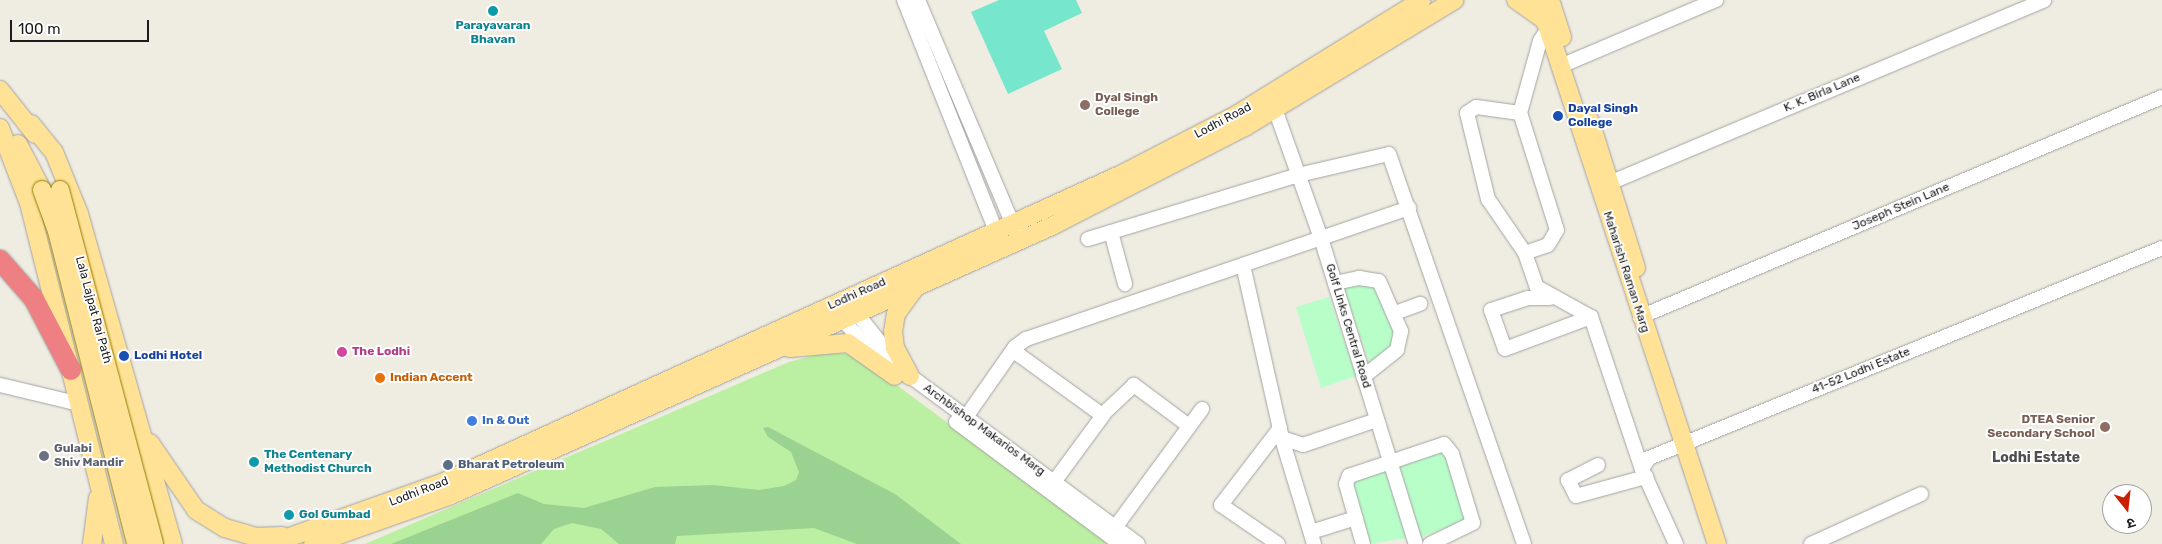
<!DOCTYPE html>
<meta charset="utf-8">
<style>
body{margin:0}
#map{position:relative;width:2162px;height:544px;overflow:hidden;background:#efece1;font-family:Rubik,"Noto Sans Devanagari",sans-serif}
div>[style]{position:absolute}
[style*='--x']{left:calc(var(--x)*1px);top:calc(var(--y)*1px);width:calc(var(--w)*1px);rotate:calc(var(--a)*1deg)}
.grass>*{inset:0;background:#bbefa1}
.forest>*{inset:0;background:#9ad291}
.park>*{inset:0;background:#b8fec9}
.pitch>*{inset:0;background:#76e6cd}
.roads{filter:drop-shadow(0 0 1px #a3a3a3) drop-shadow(0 0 1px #a3a3a3)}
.minor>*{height:14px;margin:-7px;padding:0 7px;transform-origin:7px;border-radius:7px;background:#fff}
.major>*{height:18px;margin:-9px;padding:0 9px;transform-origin:9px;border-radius:9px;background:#ffe295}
.highway>*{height:20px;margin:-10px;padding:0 10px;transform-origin:10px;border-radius:10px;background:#ee8083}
.bridges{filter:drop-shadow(0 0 1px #947b00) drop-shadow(0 0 1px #947b00)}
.major-bridge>*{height:18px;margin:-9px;padding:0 9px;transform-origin:9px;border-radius:9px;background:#ffe295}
.dots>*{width:14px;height:14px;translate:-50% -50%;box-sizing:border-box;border:2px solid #fff;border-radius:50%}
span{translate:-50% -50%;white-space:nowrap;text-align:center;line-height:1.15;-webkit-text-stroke:4px #fff;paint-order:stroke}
.culture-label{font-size:12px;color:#0d838f;font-weight:700}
.left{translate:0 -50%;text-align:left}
.street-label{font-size:12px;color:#1c1c1c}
.education-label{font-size:12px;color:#785e54;font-weight:700}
.right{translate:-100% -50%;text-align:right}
.transit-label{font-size:12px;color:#164399;font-weight:700}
.hotel-label{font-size:12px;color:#b23c85;font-weight:700}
.food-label{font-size:12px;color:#c56008;font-weight:700}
.shop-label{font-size:12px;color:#366cbe;font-weight:700}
.worship-label{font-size:12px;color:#5b616d;font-weight:700}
.service-label{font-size:12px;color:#4e5e75;font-weight:700}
.neighbourhood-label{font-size:14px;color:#4f4f4f;font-weight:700}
.north{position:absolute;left:2102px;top:484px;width:50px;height:50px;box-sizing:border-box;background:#fff;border:1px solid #a4a4a4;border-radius:50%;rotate:164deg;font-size:14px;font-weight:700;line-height:20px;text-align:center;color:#1c1c1c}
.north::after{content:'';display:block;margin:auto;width:18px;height:22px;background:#c82000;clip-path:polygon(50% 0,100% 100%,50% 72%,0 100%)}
.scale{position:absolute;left:10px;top:20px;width:139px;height:22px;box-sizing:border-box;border:2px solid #1c1c1c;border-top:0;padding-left:6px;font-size:15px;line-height:18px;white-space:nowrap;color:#1c1c1c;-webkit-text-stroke:4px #fff;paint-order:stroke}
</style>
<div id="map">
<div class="grass">
<i style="clip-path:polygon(827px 352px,856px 355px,1111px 544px,365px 544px,789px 362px)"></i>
</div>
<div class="forest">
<i style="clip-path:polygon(768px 427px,895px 494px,961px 544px,857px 544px,814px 528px,677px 536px,675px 544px,619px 544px,601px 529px,572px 523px,554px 529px,541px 544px,391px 544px,518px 493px,544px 504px,584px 508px,655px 487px,713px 485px,759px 490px,784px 486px,796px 480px,799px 472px,791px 452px,768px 437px,763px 428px)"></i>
</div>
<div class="park">
<i style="clip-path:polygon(1375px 278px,1402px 357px,1371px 367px,1344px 289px)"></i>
<i style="clip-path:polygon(1329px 297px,1356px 376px,1321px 388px,1296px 307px)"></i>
<i style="clip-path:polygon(1443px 450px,1469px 520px,1421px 537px,1399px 464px)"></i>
<i style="clip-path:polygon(1384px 467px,1407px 538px,1368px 544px,1348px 481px)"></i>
</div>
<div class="pitch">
<i style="clip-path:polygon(999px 0,1076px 0,1082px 13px,1044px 31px,1062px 69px,1008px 94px,971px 12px)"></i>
</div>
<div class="roads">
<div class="minor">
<i style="--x:904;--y:0;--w:259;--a:68.3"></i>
<i style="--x:918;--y:0;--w:252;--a:67.1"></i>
<i style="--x:1570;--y:62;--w:159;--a:-23"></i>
<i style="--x:1275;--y:109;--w:137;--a:70.4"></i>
<i style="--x:1321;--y:238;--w:320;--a:72.8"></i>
<i style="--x:1520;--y:113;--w:75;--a:-74.5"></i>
<i style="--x:1540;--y:41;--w:15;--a:-58"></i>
<i style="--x:1600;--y:187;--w:482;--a:-22.8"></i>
<i style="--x:1111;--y:232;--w:54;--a:74.9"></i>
<i style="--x:1088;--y:239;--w:220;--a:-16.9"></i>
<i style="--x:1298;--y:175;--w:93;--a:-13"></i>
<i style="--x:1389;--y:154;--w:413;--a:70.9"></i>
<i style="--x:1525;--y:253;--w:24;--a:-19"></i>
<i style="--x:1548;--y:245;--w:17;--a:-59"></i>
<i style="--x:1557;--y:230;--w:123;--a:-107.5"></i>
<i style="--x:1520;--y:113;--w:44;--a:-172.2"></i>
<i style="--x:1476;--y:107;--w:11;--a:146"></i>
<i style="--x:1467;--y:113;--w:89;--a:76.3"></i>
<i style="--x:1488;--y:199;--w:65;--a:55.6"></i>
<i style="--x:1525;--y:253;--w:36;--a:71"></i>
<i style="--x:1537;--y:287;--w:62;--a:29.1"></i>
<i style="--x:1591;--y:317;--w:160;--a:71.5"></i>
<i style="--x:1243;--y:265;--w:181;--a:77.3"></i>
<i style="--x:1283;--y:442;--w:107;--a:73.1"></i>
<i style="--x:1335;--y:283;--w:25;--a:-12"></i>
<i style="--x:1359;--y:278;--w:20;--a:9"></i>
<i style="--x:1379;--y:281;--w:55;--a:66.3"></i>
<i style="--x:1401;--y:331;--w:19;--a:102"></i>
<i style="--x:1397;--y:350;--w:43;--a:141.5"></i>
<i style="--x:1550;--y:298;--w:22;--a:180"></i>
<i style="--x:1528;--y:298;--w:39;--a:162"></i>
<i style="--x:1491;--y:310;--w:41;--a:70.3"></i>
<i style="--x:1505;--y:349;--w:92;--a:-20.4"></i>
<i style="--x:851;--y:306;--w:82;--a:51.4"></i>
<i style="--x:902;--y:370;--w:293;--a:36.4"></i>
<i style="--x:836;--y:313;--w:62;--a:47"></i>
<i style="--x:1395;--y:313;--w:27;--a:-20"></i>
<i style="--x:1640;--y:317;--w:566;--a:-22.85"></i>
<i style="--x:0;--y:385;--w:82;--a:13.4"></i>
<i style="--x:966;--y:417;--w:85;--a:-55"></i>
<i style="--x:956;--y:422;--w:204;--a:36.6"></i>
<i style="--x:1189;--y:426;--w:69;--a:-143.3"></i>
<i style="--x:1134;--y:385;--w:44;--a:136.8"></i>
<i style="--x:1102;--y:415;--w:102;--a:-144.1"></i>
<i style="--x:1019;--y:355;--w:9;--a:-117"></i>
<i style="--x:1015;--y:347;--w:14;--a:-36"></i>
<i style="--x:1026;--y:339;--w:405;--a:-18.9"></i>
<i style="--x:1282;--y:438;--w:22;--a:18"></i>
<i style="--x:1303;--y:445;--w:78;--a:-18.7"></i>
<i style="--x:1598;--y:465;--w:34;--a:153"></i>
<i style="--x:1568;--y:480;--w:18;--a:63"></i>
<i style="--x:1576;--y:496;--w:73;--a:-15.2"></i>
<i style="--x:1054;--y:482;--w:84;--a:-53.7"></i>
<i style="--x:1311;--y:532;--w:47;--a:-17.3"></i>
<i style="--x:1111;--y:533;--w:154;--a:-53.7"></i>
<i style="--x:1278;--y:544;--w:69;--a:-145.6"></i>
<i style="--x:1221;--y:505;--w:97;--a:-52.5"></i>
<i style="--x:1363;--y:544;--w:62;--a:-105.8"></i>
<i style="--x:1346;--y:484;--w:9;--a:-69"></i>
<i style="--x:1349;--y:476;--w:100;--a:-18.6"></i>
<i style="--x:1444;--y:444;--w:13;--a:51"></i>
<i style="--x:1452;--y:454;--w:72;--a:73.1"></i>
<i style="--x:1473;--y:523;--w:48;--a:154"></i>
<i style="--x:1676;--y:544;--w:82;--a:-114.4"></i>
<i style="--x:1642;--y:469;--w:13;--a:-58"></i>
<i style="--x:1649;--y:458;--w:554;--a:-22.26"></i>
<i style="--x:1811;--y:544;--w:121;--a:-24.4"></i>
</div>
<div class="major">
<i style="--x:1516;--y:0;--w:32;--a:35"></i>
<i style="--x:1534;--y:0;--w:31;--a:63"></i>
<i style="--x:1548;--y:28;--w:543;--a:71.87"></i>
<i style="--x:1550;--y:0;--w:39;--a:72"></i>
<i style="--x:0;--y:90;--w:56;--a:51.5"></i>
<i style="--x:1590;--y:121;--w:154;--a:72.6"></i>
<i style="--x:31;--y:124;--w:36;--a:51"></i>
<i style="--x:54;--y:152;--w:67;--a:68"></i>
<i style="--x:79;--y:214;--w:343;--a:74.1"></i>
<i style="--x:0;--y:128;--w:80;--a:68.9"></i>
<i style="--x:29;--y:203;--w:351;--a:76"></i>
<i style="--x:18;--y:144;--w:52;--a:62.4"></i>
<i style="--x:790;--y:348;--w:58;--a:-4.9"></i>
<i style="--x:848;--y:343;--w:57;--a:35.1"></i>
<i style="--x:910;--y:376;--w:32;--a:-118"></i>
<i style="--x:895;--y:348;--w:16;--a:-97"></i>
<i style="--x:893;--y:332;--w:18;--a:-81"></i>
<i style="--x:896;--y:314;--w:31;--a:-54"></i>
<i style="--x:150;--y:443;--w:81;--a:55.5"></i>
<i style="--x:196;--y:510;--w:34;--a:32"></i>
<i style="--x:225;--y:528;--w:32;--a:16"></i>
<i style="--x:256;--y:537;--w:26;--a:-2"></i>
<i style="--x:92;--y:544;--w:46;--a:-82.6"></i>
<i style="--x:270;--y:544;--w:185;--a:-19.6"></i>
<i style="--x:444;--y:482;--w:745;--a:-24.43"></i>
<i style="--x:1122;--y:174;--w:131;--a:-27.3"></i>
<i style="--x:1238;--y:114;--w:216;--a:-31.8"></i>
<i style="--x:313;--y:544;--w:146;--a:-19.5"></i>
<i style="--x:451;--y:495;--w:661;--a:-24.12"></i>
<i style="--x:1054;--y:225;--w:215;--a:-27.2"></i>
<i style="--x:1245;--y:127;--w:245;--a:-31.2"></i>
</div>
<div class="highway">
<i style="--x:0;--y:260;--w:52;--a:48.9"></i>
<i style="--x:34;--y:299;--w:80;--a:62.5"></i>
</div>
</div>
<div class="bridges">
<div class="major-bridge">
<i style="--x:42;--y:190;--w:44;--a:69.9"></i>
<i style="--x:57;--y:231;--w:323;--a:75.8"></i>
<i style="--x:60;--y:190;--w:366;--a:75.1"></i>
</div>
</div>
<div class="dots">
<i style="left:493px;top:11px;background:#0f9aa8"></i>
<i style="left:1085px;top:105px;background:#8d6e63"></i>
<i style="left:1558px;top:116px;background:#1a4fb4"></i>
<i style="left:342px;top:352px;background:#d1479c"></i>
<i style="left:124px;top:356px;background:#1a4fb4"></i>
<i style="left:380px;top:378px;background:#e8710a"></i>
<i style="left:472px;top:421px;background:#3f7fe0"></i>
<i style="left:2105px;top:427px;background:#8d6e63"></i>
<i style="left:44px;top:456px;background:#6b7280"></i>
<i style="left:254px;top:462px;background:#0f9aa8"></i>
<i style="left:448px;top:465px;background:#5c6f8a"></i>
<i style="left:289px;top:515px;background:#0f9aa8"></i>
</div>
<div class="culture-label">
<span style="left:493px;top:33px">Parayavaran<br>Bhavan</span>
<span class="left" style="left:264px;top:462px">The Centenary<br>Methodist Church</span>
<span class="left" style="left:299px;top:515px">Gol Gumbad</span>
</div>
<div class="street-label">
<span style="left:1822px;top:93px;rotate:-23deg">K. K. Birla Lane</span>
<span style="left:1223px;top:121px;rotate:-28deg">Lodhi Road</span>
<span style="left:1901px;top:207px;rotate:-23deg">Joseph Stein Lane</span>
<span style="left:1626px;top:272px;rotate:72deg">Maharishi Raman Marg</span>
<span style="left:857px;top:294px;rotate:-24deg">Lodhi Road</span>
<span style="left:93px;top:310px;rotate:75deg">Lala Lajpat Rai Path</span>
<span style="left:1348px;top:326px;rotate:73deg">Golf Links Central Road</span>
<span style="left:1861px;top:371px;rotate:-22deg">41-52 Lodhi Estate</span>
<span style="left:984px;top:430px;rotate:36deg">Archbishop Makarios Marg</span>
<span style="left:419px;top:492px;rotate:-21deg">Lodhi Road</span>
</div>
<div class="education-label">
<span class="left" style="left:1095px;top:105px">Dyal Singh<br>College</span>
<span class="right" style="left:2095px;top:427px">DTEA Senior<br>Secondary School</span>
</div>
<div class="transit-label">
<span class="left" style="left:1568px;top:116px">Dayal Singh<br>College</span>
<span class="left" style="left:134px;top:356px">Lodhi Hotel</span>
</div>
<div class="hotel-label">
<span class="left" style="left:352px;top:352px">The Lodhi</span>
</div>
<div class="food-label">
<span class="left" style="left:390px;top:378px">Indian Accent</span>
</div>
<div class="shop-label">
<span class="left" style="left:482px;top:421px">In &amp; Out</span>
</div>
<div class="worship-label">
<span class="left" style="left:54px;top:456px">Gulabi<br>Shiv Mandir</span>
</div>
<div class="service-label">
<span class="left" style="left:458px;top:465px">Bharat Petroleum</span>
</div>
<div class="neighbourhood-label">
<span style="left:2036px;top:458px">Lodhi Estate</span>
</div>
<div class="north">उ</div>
<div class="scale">100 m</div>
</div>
